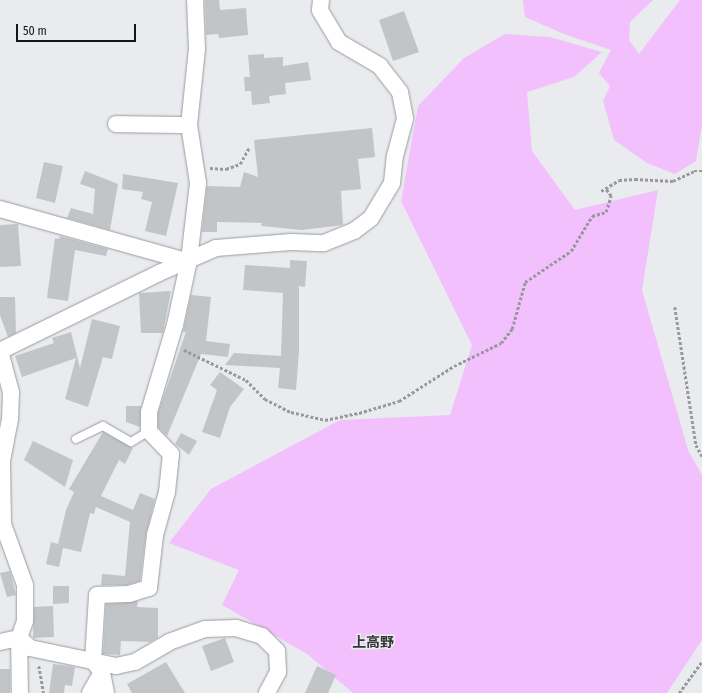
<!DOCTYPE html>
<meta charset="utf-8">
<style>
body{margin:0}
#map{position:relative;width:702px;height:693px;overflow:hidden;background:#e9ebef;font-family:"Fira Sans Condensed","Noto Sans JP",sans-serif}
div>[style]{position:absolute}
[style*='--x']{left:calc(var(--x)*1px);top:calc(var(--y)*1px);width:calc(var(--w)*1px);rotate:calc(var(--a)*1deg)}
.green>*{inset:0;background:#f2c0fd}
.building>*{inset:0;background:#c1c5c8}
.path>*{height:2.5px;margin-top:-1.25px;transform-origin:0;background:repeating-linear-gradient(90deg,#98999c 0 3px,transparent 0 5px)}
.roads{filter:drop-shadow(0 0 1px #9a9b9f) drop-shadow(0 0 1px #9a9b9f)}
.service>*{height:8px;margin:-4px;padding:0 4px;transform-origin:4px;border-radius:4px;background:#fff}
.minor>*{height:16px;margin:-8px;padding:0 8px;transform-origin:8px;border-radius:8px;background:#fff}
span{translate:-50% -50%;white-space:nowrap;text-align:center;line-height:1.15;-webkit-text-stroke:3px #e9ebef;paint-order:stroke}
.neighbourhood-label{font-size:14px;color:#343538;font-weight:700}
.scale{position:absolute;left:16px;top:24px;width:120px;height:18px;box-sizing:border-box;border:2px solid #161618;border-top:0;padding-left:5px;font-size:12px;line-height:14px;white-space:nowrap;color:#161618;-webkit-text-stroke:3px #e9ebef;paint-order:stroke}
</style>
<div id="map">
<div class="green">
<i style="clip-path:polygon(523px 0,653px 0,630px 22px,629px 40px,639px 54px,680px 0,702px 0,702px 125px,696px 161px,675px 174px,647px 163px,614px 140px,603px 101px,610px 86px,599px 73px,611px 50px,564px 34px,525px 17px)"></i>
<i style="clip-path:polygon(505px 34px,550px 37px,602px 52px,574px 77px,527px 92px,532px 151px,575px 210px,658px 190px,642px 290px,688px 450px,702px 475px,702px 640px,667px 693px,353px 693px,307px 654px,222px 605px,239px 570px,169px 543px,211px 489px,340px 420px,450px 415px,472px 345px,401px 201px,418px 106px,464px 58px)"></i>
</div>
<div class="building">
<i style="clip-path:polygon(205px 0,219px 0,220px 10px,246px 8px,248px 35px,219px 38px,218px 34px,206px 35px)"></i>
<i style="clip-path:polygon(404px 11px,419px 52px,393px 61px,379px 20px)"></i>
<i style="clip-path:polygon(264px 54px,264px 58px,283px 57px,283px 66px,308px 62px,311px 80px,285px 83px,286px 94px,269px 96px,270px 103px,252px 105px,251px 91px,245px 91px,244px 77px,250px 77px,248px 55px)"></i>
<i style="clip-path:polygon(372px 128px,375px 157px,358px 159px,361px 189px,341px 191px,343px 225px,302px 230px,261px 226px,262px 223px,217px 222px,217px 232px,202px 232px,207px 186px,240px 187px,244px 172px,258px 177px,254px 140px)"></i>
<i style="clip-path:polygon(44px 162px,63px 166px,55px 203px,36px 198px)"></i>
<i style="clip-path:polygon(85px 171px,118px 184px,110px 230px,67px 218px,71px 208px,93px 214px,95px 189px,80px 184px)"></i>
<i style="clip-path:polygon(123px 174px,178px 183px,166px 236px,145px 231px,152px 202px,141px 199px,143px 192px,122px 189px)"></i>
<i style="clip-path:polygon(18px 224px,21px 266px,0 267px,0 225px)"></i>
<i style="clip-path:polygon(60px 236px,108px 249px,106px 256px,75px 250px,68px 301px,47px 298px,55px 238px,59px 239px)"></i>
<i style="clip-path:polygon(290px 260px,307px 261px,305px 287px,299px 286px,299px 352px,296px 390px,278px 388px,280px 368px,225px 365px,234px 353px,281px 356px,283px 293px,243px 290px,245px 265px,290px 268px)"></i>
<i style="clip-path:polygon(171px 291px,163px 333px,141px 333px,139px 293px)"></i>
<i style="clip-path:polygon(191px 295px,211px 297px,206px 341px,230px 344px,228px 357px,201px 354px,167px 436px,158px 427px,158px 413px,186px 332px,183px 332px)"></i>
<i style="clip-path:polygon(0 297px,15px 297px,16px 333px,8px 337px,0 315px)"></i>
<i style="clip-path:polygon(92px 319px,120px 326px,112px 359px,103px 357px,88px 407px,65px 399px,76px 358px,22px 377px,15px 356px,54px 343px,52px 338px,71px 332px,80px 368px)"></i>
<i style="clip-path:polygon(220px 372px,244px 389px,230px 407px,220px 438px,202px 432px,217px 390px,210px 385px)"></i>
<i style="clip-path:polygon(126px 406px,141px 406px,140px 427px,126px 422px)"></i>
<i style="clip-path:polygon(103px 432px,133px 448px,125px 464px,119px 460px,101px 496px,133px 510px,140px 493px,155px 499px,146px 534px,140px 581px,127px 585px,101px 585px,102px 574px,125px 576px,130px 522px,96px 507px,94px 514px,90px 513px,81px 552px,63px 548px,59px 567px,46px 564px,51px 542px,58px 544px,66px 510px,74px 492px,69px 489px)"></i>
<i style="clip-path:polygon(181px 433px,197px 441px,189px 455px,175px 444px)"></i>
<i style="clip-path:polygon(33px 441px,73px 460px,65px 487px,24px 460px)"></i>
<i style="clip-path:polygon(10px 571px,16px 595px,7px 597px,0 573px)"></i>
<i style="clip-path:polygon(53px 586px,69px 586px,69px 603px,53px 604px)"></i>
<i style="clip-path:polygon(138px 601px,137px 607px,158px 608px,158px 638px,150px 642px,121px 641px,120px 655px,103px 654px,106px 604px)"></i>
<i style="clip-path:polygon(53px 606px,54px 637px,33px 638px,34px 607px)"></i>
<i style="clip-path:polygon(225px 638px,234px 662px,211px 671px,202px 646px)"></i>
<i style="clip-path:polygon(166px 662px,185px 693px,132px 693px,127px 684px)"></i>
<i style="clip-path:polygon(53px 664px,75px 667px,72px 686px,65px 685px,64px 693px,49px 693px)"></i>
<i style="clip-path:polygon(317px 666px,336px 675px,328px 693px,305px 693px)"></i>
<i style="clip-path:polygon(0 669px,10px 669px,10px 693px,0 693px)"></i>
</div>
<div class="path">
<i style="--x:210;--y:168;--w:16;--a:4"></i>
<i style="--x:226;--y:169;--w:15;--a:-20"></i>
<i style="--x:240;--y:164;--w:18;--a:-61"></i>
<i style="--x:601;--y:191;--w:21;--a:-31"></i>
<i style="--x:619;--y:180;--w:16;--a:-4"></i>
<i style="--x:635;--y:179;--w:38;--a:3"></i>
<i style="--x:673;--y:181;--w:23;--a:-25"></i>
<i style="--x:694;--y:171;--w:8;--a:0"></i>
<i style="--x:675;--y:307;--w:140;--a:81.3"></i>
<i style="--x:696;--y:445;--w:13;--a:61"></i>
<i style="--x:184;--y:350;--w:69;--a:25.8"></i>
<i style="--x:246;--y:380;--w:27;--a:45"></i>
<i style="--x:265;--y:399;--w:29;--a:27"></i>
<i style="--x:291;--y:412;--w:35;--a:13"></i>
<i style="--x:325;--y:420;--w:35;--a:-12"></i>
<i style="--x:359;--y:413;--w:42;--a:-16.7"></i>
<i style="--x:399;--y:401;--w:65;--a:-32.5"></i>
<i style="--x:454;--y:366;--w:52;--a:-26.1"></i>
<i style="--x:501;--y:343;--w:18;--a:-52"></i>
<i style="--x:512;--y:329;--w:49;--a:-74.5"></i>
<i style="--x:525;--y:282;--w:55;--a:-34"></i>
<i style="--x:571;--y:251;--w:41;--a:-59"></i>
<i style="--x:592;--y:216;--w:15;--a:-16"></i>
<i style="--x:606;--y:212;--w:17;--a:-73"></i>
<i style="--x:611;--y:196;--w:9;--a:-126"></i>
<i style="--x:39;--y:666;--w:27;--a:80"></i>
<i style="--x:679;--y:693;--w:39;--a:-54"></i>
</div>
<div class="roads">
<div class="service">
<i style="--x:76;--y:439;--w:30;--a:-26"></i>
<i style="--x:103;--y:426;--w:32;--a:30"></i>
<i style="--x:131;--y:442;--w:21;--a:-31"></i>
</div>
<div class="minor">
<i style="--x:116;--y:124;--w:73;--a:0.8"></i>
<i style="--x:0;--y:209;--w:193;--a:15.6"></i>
<i style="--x:0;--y:351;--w:177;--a:-26.1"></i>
<i style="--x:159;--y:273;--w:62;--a:-23.7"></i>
<i style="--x:216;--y:248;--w:75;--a:-4.6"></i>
<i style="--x:291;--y:242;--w:33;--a:2"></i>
<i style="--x:324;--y:243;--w:32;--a:-22"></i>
<i style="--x:354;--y:231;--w:21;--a:-37"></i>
<i style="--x:371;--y:218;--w:41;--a:-59"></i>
<i style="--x:392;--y:183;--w:27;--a:-84"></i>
<i style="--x:395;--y:156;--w:39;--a:-75"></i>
<i style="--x:405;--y:118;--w:26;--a:-101"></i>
<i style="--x:400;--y:92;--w:33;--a:-128"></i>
<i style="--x:380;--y:66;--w:48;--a:-149.7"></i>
<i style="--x:339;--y:42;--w:37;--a:-121"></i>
<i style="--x:320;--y:10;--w:10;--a:-84"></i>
<i style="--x:0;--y:351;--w:42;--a:75"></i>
<i style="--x:11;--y:392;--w:27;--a:92"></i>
<i style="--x:10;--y:419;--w:43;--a:100.8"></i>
<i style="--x:2;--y:461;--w:63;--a:89.1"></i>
<i style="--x:3;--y:524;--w:65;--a:70.2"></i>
<i style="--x:25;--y:585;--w:36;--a:90"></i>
<i style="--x:25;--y:621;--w:18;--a:109"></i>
<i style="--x:19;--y:638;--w:55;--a:89"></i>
<i style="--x:19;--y:638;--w:15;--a:42"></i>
<i style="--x:30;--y:648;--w:88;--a:11.8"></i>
<i style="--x:116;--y:666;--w:19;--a:-12"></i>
<i style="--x:135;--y:662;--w:39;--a:-30"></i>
<i style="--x:169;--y:642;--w:38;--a:-20"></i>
<i style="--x:205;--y:629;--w:31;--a:-2"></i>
<i style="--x:236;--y:628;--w:27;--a:17"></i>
<i style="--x:262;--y:636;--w:21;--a:45"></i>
<i style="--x:277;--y:651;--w:21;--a:87"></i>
<i style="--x:278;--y:672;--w:24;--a:118"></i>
<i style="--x:0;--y:642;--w:19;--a:-12"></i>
<i style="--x:90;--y:693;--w:24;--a:-60"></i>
<i style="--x:106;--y:693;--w:21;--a:-101"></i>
<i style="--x:102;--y:672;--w:14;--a:-129"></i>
<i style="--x:93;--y:661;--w:66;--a:-86.5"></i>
<i style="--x:97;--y:595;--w:32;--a:-2"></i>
<i style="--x:129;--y:594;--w:21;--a:-17"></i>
<i style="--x:149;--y:588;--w:53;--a:-83.5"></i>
<i style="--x:155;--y:535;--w:45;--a:-74.4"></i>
<i style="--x:167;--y:492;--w:38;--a:-84"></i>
<i style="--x:171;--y:454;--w:32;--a:-134"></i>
<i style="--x:149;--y:431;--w:19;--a:-90"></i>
<i style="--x:149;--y:412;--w:91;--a:-73.4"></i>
<i style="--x:175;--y:325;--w:66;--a:-77.8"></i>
<i style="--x:189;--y:260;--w:78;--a:-83.3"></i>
<i style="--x:198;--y:183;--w:59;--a:-98.8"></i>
<i style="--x:189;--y:125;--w:76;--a:-84"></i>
<i style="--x:197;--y:49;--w:49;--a:-92.3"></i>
</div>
</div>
<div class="neighbourhood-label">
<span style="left:373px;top:643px">上高野</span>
</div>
<div class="scale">50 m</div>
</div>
